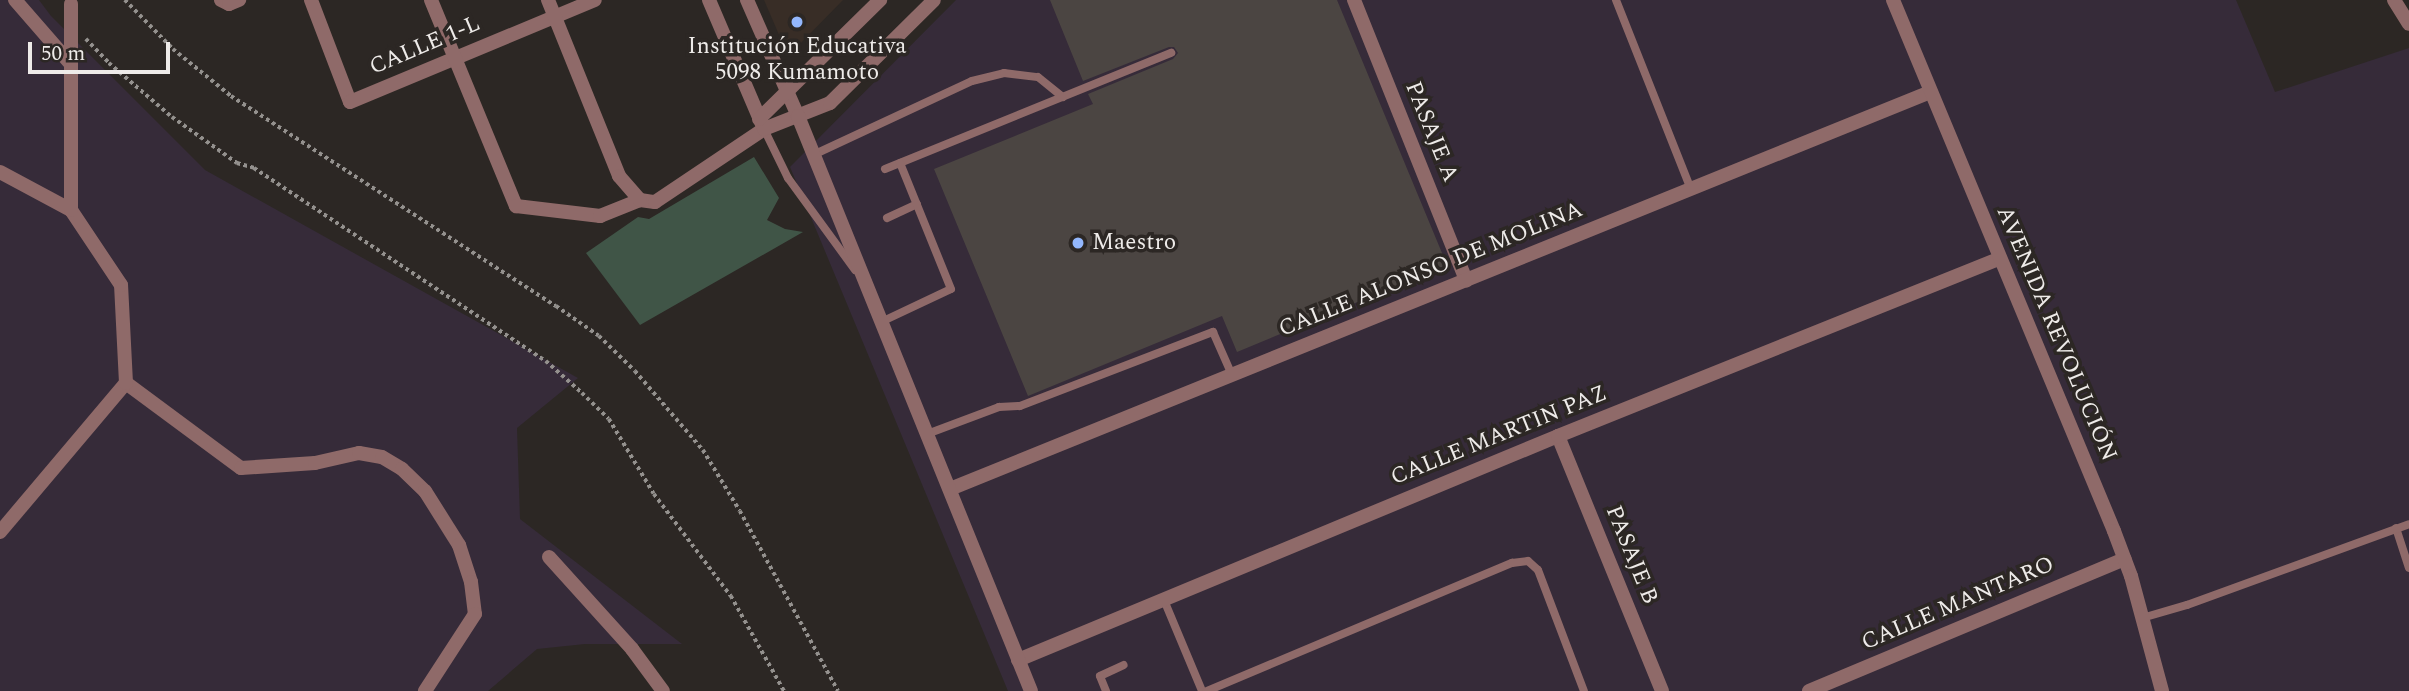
<!DOCTYPE html>
<meta charset="utf-8">
<style>
body{margin:0}
#map{position:relative;width:2409px;height:691px;overflow:hidden;background:#2c2724;font-family:Spectral,serif}
div>[style]{position:absolute}
[style*='--x']{left:calc(var(--x)*1px);top:calc(var(--y)*1px);width:calc(var(--w)*1px);rotate:calc(var(--a)*1deg)}
.built>*{inset:0;background:#382d26}
.industrial>*{inset:0;background:#362b39}
.green>*{inset:0;background:#405547}
.building>*{inset:0;background:#4b4542}
.path>*{height:3.5px;margin-top:-1.75px;transform-origin:0;background:repeating-linear-gradient(90deg,#94918e 0 3.5px,transparent 0 7px)}
.service>*{height:8px;margin:-4px;padding:0 4px;transform-origin:4px;border-radius:4px;background:#8f6a69}
.minor>*{height:14px;margin:-7px;padding:0 7px;transform-origin:7px;border-radius:7px;background:#8f6a69}
.tertiary>*{height:14px;margin:-7px;padding:0 7px;transform-origin:7px;border-radius:7px;background:#8f6a69}
.dots>*{width:19px;height:19px;translate:-50% -50%;box-sizing:border-box;border:4px solid #2c2724;border-radius:50%}
span{translate:-50% -50%;white-space:nowrap;text-align:center;line-height:1.15;-webkit-text-stroke:7px #2c2724;paint-order:stroke}
.street-label{font-size:23px;color:#eeebe9}
.poi-label{font-size:23px;color:#eeebe9}
.left{translate:0 -50%;text-align:left}
.scale{position:absolute;left:28px;top:42px;width:142px;height:32px;box-sizing:border-box;border:4px solid #eeebe9;border-top:0;padding-left:9px;font-size:21px;line-height:24px;white-space:nowrap;color:#eeebe9;-webkit-text-stroke:5px #2c2724;paint-order:stroke}
</style>
<div id="map">
<div class="built">
<i style="clip-path:polygon(764px 0,843px 0,792px 52px,783px 44px)"></i>
</div>
<div class="industrial">
<i style="clip-path:polygon(0 0,39px 0,51px 16px,205px 170px,578px 378px,517px 428px,520px 519px,682px 644px,585px 644px,537px 649px,488px 691px,0 691px)"></i>
<i style="clip-path:polygon(956px 0,2236px 0,2275px 92px,2409px 48px,2409px 691px,1008px 691px,790px 167px)"></i>
</div>
<div class="green">
<i style="clip-path:polygon(754px 157px,779px 198px,767px 220px,785px 229px,803px 232px,640px 325px,586px 253px,638px 217px,649px 219px)"></i>
</div>
<div class="building">
<i style="clip-path:polygon(1050px 0,1337px 0,1447px 265px,1237px 352px,1222px 316px,1028px 396px,934px 169px,1093px 104px,1088px 94px,1173px 59px,1178px 53px,1174px 47px,1169px 47px,1083px 81px)"></i>
</div>
<div class="path">
<i style="--x:125;--y:0;--w:69;--a:45.6"></i>
<i style="--x:173;--y:49;--w:75;--a:39"></i>
<i style="--x:231;--y:96;--w:387;--a:32.9"></i>
<i style="--x:556;--y:306;--w:52;--a:34.9"></i>
<i style="--x:599;--y:336;--w:50;--a:44.2"></i>
<i style="--x:635;--y:371;--w:104;--a:49.3"></i>
<i style="--x:703;--y:450;--w:71;--a:58.8"></i>
<i style="--x:740;--y:511;--w:205;--a:61.4"></i>
<i style="--x:86;--y:39;--w:33;--a:46"></i>
<i style="--x:109;--y:63;--w:83;--a:40.6"></i>
<i style="--x:172;--y:117;--w:80;--a:35.3"></i>
<i style="--x:237;--y:163;--w:18;--a:16"></i>
<i style="--x:254;--y:168;--w:350;--a:33.5"></i>
<i style="--x:546;--y:361;--w:48;--a:41.6"></i>
<i style="--x:582;--y:393;--w:37;--a:44"></i>
<i style="--x:609;--y:419;--w:87;--a:59"></i>
<i style="--x:654;--y:494;--w:128;--a:53"></i>
<i style="--x:731;--y:596;--w:109;--a:60.8"></i>
</div>
<div class="service">
<i style="--x:1616;--y:0;--w:203;--a:68.4"></i>
<i style="--x:764;--y:129;--w:55;--a:63.9"></i>
<i style="--x:788;--y:178;--w:114;--a:53.9"></i>
<i style="--x:813;--y:155;--w:175;--a:-25"></i>
<i style="--x:972;--y:81;--w:33;--a:-14"></i>
<i style="--x:1004;--y:73;--w:34;--a:7"></i>
<i style="--x:1038;--y:77;--w:32;--a:39"></i>
<i style="--x:885;--y:169;--w:309;--a:-22.1"></i>
<i style="--x:887;--y:218;--w:33;--a:-25"></i>
<i style="--x:881;--y:322;--w:77;--a:-25.2"></i>
<i style="--x:951;--y:289;--w:136;--a:-112"></i>
<i style="--x:927;--y:434;--w:77;--a:-20.6"></i>
<i style="--x:999;--y:407;--w:21;--a:-3"></i>
<i style="--x:1020;--y:406;--w:207;--a:-21"></i>
<i style="--x:1213;--y:332;--w:47;--a:66.2"></i>
<i style="--x:2396;--y:528;--w:42;--a:72"></i>
<i style="--x:1164;--y:600;--w:99;--a:67.3"></i>
<i style="--x:2142;--y:618;--w:47;--a:-16.1"></i>
<i style="--x:2187;--y:605;--w:236;--a:-20"></i>
<i style="--x:1106;--y:691;--w:16;--a:-112"></i>
<i style="--x:1100;--y:676;--w:26;--a:-25"></i>
<i style="--x:1207;--y:691;--w:331;--a:-22.8"></i>
<i style="--x:1512;--y:563;--w:16;--a:-7"></i>
<i style="--x:1528;--y:561;--w:13;--a:42"></i>
<i style="--x:1538;--y:570;--w:129;--a:69.2"></i>
</div>
<div class="minor">
<i style="--x:15;--y:0;--w:82;--a:48.9"></i>
<i style="--x:221;--y:0;--w:9;--a:27"></i>
<i style="--x:229;--y:4;--w:11;--a:-22"></i>
<i style="--x:311;--y:0;--w:109;--a:69.1"></i>
<i style="--x:350;--y:102;--w:265;--a:-22.6"></i>
<i style="--x:431;--y:0;--w:223;--a:67.6"></i>
<i style="--x:516;--y:206;--w:85;--a:6.8"></i>
<i style="--x:600;--y:216;--w:43;--a:-21.8"></i>
<i style="--x:640;--y:200;--w:15;--a:8"></i>
<i style="--x:655;--y:202;--w:131;--a:-33.8"></i>
<i style="--x:548;--y:0;--w:190;--a:68"></i>
<i style="--x:619;--y:176;--w:32;--a:49"></i>
<i style="--x:1354;--y:0;--w:302;--a:68.2"></i>
<i style="--x:2394;--y:0;--w:28;--a:58"></i>
<i style="--x:0;--y:172;--w:81;--a:28.2"></i>
<i style="--x:126;--y:383;--w:143;--a:36.5"></i>
<i style="--x:241;--y:468;--w:74;--a:-3.9"></i>
<i style="--x:315;--y:463;--w:45;--a:-12.8"></i>
<i style="--x:359;--y:453;--w:23;--a:10"></i>
<i style="--x:382;--y:457;--w:23;--a:31"></i>
<i style="--x:402;--y:469;--w:32;--a:44"></i>
<i style="--x:425;--y:491;--w:64;--a:57.8"></i>
<i style="--x:459;--y:545;--w:39;--a:72"></i>
<i style="--x:471;--y:582;--w:32;--a:83"></i>
<i style="--x:475;--y:614;--w:92;--a:123"></i>
<i style="--x:1558;--y:436;--w:275;--a:67.8"></i>
<i style="--x:950;--y:489;--w:1057;--a:-22.05"></i>
<i style="--x:0;--y:532;--w:195;--a:-49.8"></i>
<i style="--x:126;--y:383;--w:98;--a:-92.9"></i>
<i style="--x:121;--y:285;--w:90;--a:-123.7"></i>
<i style="--x:71;--y:210;--w:206;--a:-90"></i>
<i style="--x:549;--y:557;--w:124;--a:47.9"></i>
<i style="--x:632;--y:649;--w:52;--a:53.6"></i>
<i style="--x:1018;--y:660;--w:585;--a:-22.53"></i>
<i style="--x:1558;--y:436;--w:476;--a:-21.9"></i>
<i style="--x:1809;--y:691;--w:342;--a:-22.7"></i>
</div>
<div class="tertiary">
<i style="--x:709;--y:0;--w:140;--a:66.9"></i>
<i style="--x:764;--y:129;--w:71;--a:-21.5"></i>
<i style="--x:830;--y:103;--w:146;--a:-44.7"></i>
<i style="--x:747;--y:0;--w:127;--a:66.3"></i>
<i style="--x:798;--y:116;--w:620;--a:67.94"></i>
<i style="--x:1893;--y:0;--w:575;--a:67.4"></i>
<i style="--x:2114;--y:531;--w:48;--a:69.3"></i>
<i style="--x:2131;--y:576;--w:119;--a:74.9"></i>
<i style="--x:759;--y:119;--w:170;--a:-44.5"></i>
</div>
<div class="dots">
<i style="left:797px;top:22px;background:#93b7fd"></i>
<i style="left:1078px;top:243px;background:#93b7fd"></i>
</div>
<div class="street-label">
<span style="left:425px;top:46px;rotate:-23deg">CALLE 1-L</span>
<span style="left:1431px;top:132px;rotate:68deg">PASAJE A</span>
<span style="left:1431px;top:270px;rotate:-22deg">CALLE ALONSO DE MOLINA</span>
<span style="left:2056px;top:334px;rotate:67deg">AVENIDA REVOLUCIÓN</span>
<span style="left:1499px;top:436px;rotate:-22deg">CALLE MARTIN PAZ</span>
<span style="left:1631px;top:555px;rotate:68deg">PASAJE B</span>
<span style="left:1958px;top:604px;rotate:-23deg">CALLE MANTARO</span>
</div>
<div class="poi-label">
<span style="left:797px;top:60px">Institución Educativa<br>5098 Kumamoto</span>
<span class="left" style="left:1092px;top:243px">Maestro</span>
</div>
<div class="scale">50 m</div>
</div>
